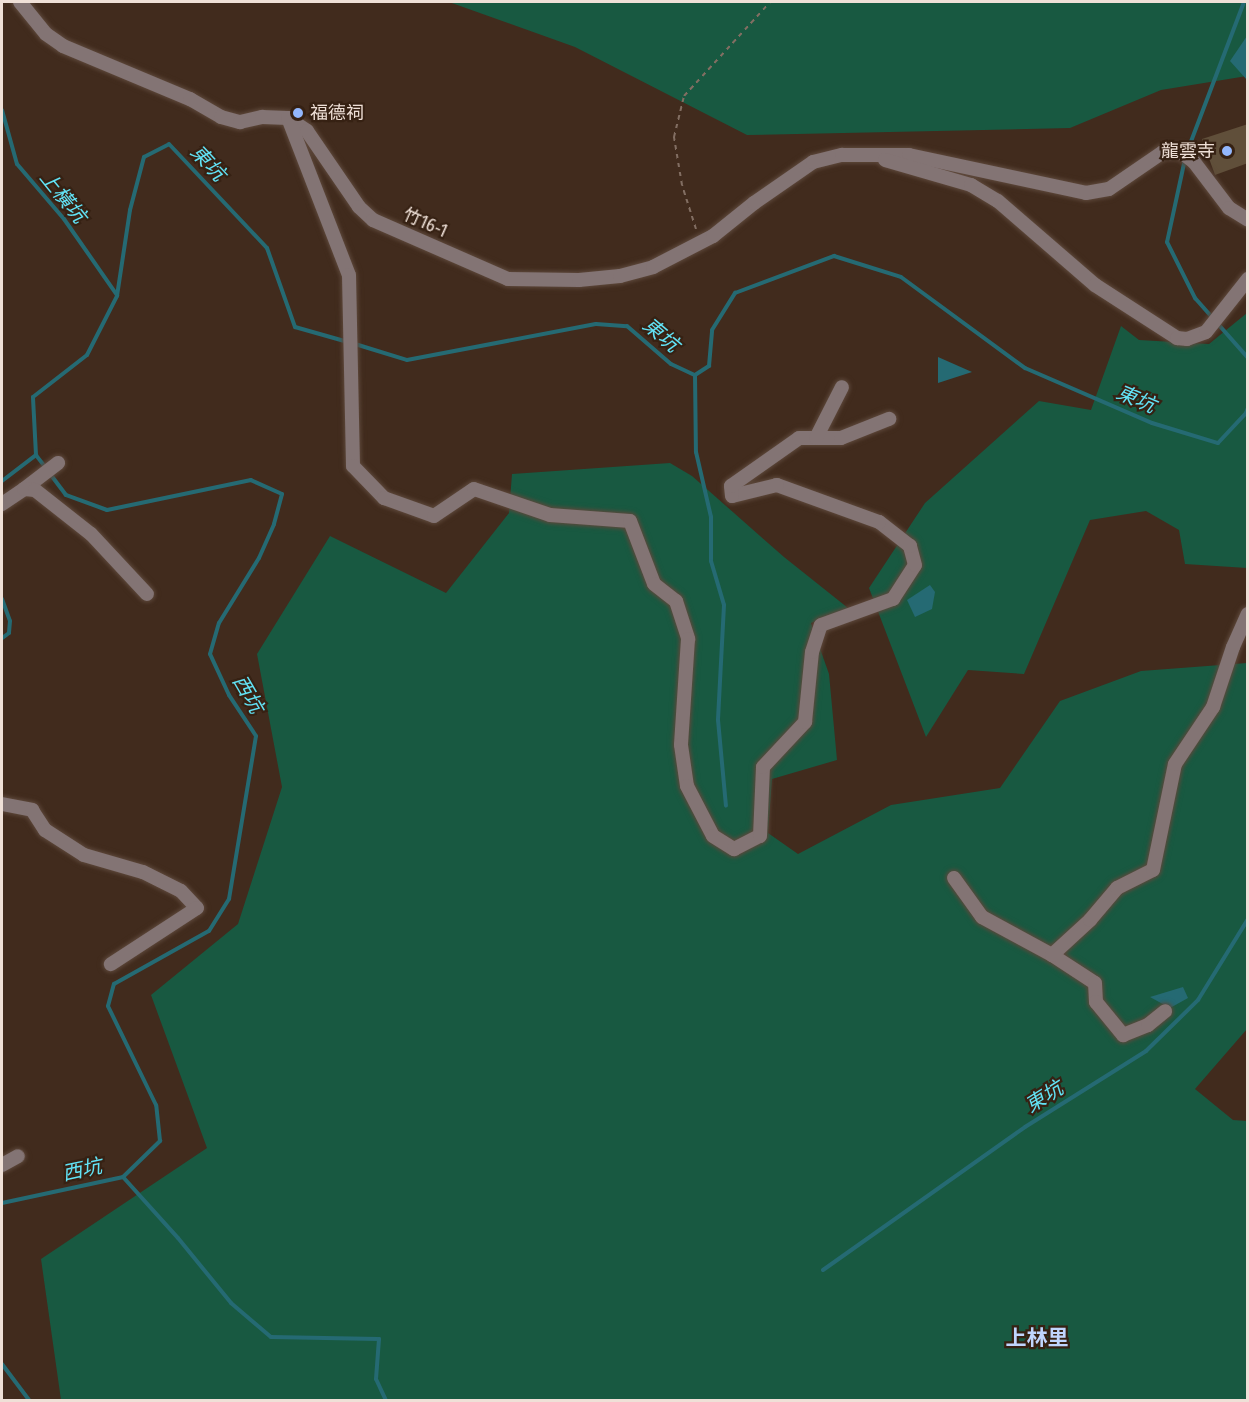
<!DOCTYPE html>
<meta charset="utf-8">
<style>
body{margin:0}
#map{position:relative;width:1249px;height:1402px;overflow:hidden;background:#412b1d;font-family:"Fira Sans Condensed","Noto Sans TC",sans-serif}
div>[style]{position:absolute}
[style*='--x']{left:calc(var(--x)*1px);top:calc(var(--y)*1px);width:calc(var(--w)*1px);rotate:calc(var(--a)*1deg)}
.green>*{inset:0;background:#185941}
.water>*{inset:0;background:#256a73}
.stream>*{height:4px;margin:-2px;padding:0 2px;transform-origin:2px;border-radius:2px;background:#256a73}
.building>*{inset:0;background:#604f3a}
.path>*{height:2px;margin-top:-1px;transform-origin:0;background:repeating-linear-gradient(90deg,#826e62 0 4.5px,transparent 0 9px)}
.roads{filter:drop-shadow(0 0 2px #5d483b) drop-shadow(0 0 2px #5d483b)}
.minor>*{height:14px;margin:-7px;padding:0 7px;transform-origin:7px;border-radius:7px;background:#837474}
.dots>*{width:16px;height:16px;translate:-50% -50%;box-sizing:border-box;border:3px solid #362113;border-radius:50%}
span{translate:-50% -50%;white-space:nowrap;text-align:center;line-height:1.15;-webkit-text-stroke:4.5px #362113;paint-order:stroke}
.poi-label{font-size:18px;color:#efe0d7}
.left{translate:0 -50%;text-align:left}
.right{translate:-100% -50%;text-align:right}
.street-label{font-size:18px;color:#efe0d7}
.water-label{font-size:20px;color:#62e3f6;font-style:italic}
.quarter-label{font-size:21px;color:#c0d5fd;font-weight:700}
.frame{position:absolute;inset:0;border:3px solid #efe0d7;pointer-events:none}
</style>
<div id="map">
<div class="green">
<i style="clip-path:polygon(449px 2px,1247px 2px,1247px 76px,1161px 90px,1070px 128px,747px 135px,575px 47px)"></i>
<i style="clip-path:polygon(1247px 313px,1247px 568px,1185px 564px,1179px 530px,1146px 511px,1090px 520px,1024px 674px,968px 670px,926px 737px,869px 588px,925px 503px,1039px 401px,1091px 410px,1121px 326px,1139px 340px,1209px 344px)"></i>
<i style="clip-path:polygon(670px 463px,692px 476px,784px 557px,848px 608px,811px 623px,829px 674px,837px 760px,772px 779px,768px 833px,798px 854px,891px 805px,1000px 788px,1060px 701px,1141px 671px,1247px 663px,1247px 1029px,1195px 1089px,1233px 1120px,1247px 1121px,1247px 1400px,61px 1400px,41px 1259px,207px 1148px,151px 995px,238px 924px,282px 787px,257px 654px,330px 536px,446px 593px,509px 513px,512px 474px)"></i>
</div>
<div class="water">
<i style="clip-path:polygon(1247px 36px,1247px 80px,1230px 61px)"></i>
<i style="clip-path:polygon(938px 357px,972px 372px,938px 383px)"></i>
<i style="clip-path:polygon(930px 585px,935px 592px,932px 609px,915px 617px,907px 600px)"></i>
<i style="clip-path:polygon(1183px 987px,1188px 998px,1170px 1008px,1150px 997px)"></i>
</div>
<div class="stream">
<i style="--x:2;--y:110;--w:56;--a:74.5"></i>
<i style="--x:17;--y:164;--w:72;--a:49.5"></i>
<i style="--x:64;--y:219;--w:93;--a:55.1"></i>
<i style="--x:1187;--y:152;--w:160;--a:-69.2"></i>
<i style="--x:1185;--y:159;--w:85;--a:102.2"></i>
<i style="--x:1167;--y:242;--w:63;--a:63.4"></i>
<i style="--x:1195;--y:298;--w:80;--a:48.5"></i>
<i style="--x:355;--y:344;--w:54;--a:17.1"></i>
<i style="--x:407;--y:360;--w:192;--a:-10.8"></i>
<i style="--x:596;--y:324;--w:31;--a:4"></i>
<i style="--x:627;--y:326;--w:58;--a:40.8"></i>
<i style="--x:671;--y:364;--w:26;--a:25"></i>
<i style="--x:695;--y:375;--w:17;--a:-33"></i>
<i style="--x:709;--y:366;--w:36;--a:-85"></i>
<i style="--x:712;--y:330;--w:44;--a:-58.1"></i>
<i style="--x:735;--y:293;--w:106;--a:-20.5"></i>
<i style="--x:834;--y:256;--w:70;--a:17.4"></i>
<i style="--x:901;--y:277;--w:154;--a:36.3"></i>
<i style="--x:1025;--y:368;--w:138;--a:23.4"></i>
<i style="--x:1152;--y:423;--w:69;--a:16.9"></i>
<i style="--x:1218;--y:443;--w:41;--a:-47"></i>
<i style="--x:1246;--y:413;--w:5;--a:-68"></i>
<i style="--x:695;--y:375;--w:77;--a:89.3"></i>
<i style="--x:696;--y:452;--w:67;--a:77"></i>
<i style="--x:711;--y:517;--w:44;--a:90"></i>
<i style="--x:711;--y:561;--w:46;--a:73.5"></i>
<i style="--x:724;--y:605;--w:115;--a:93"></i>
<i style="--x:718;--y:720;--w:86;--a:84.7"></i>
<i style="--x:46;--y:468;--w:16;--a:-128"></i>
<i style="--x:36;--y:455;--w:58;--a:-93"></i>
<i style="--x:33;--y:397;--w:68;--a:-37.9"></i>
<i style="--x:87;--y:355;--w:66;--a:-63"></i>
<i style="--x:117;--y:296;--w:87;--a:-81.4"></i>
<i style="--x:130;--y:210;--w:55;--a:-75.2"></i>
<i style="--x:144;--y:157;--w:28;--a:-27"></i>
<i style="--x:169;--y:144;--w:143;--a:46.7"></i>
<i style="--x:267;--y:248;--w:84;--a:70.5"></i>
<i style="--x:295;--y:327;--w:55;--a:15.8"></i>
<i style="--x:2;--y:481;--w:43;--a:-37.4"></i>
<i style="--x:2;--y:599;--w:23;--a:70"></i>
<i style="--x:10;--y:621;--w:12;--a:95"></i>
<i style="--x:9;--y:633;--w:9;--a:144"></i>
<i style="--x:123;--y:1177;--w:82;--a:48"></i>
<i style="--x:178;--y:1238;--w:84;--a:50.8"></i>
<i style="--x:231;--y:1303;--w:52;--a:40.4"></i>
<i style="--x:271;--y:1337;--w:108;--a:1.1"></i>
<i style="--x:379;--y:1339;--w:40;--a:94.3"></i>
<i style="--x:376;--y:1379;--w:23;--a:65"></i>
<i style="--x:2;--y:1203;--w:124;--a:-12.1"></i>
<i style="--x:123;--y:1177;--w:52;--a:-44.2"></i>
<i style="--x:160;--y:1141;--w:36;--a:-96"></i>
<i style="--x:156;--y:1105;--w:110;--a:-115.9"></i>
<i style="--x:108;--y:1006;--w:23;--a:-75"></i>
<i style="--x:114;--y:984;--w:109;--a:-29.2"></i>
<i style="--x:209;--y:931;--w:38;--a:-58"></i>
<i style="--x:229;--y:899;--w:165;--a:-80.6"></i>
<i style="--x:256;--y:736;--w:49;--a:-123.4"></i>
<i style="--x:229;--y:695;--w:45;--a:-114.9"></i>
<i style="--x:210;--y:654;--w:32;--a:-74"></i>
<i style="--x:219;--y:623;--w:76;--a:-58.4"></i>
<i style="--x:259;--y:558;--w:37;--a:-66"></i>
<i style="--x:274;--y:524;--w:31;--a:-75"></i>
<i style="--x:282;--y:494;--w:34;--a:-156"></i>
<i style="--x:251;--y:480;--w:147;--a:168.2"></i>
<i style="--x:107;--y:510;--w:44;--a:-159.9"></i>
<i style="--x:66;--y:495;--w:26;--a:-127"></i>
<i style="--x:823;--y:1270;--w:247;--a:-35.3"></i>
<i style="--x:1025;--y:1127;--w:143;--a:-32.1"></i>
<i style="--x:1146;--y:1051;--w:73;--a:-44.4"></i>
<i style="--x:1198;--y:1000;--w:95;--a:-58.3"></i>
<i style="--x:2;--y:1364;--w:45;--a:53.1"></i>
</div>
<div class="building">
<i style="clip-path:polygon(1248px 124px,1248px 163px,1215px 175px,1202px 139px)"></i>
</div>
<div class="path">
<i style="--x:696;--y:229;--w:46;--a:-107.7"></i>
<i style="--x:682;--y:185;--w:49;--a:-99.5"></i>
<i style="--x:674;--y:137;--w:42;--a:-76.3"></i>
<i style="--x:684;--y:96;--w:127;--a:-47.5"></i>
</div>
<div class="roads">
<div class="minor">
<i style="--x:20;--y:2;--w:41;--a:50.9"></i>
<i style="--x:46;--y:34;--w:21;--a:35"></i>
<i style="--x:63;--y:46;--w:138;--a:22.7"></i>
<i style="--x:190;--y:99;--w:36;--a:30"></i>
<i style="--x:221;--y:117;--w:20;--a:15"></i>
<i style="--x:240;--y:122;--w:23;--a:-13"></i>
<i style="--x:262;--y:117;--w:26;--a:2"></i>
<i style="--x:288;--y:118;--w:23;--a:34"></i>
<i style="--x:307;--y:131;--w:92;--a:55.6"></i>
<i style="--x:359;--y:207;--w:19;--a:43"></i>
<i style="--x:373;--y:220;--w:147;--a:23.6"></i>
<i style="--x:508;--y:279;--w:71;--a:0.8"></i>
<i style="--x:579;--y:280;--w:41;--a:-5.6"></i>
<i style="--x:620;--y:276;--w:34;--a:-15"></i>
<i style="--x:653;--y:267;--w:68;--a:-27.3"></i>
<i style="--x:713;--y:236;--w:53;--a:-38.8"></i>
<i style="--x:754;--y:203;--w:72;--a:-34.8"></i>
<i style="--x:813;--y:162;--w:30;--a:-14"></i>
<i style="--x:842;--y:155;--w:67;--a:0"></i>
<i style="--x:909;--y:155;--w:181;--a:12.1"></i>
<i style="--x:1086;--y:193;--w:23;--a:-10"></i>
<i style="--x:1109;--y:189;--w:65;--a:-34.4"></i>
<i style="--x:1163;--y:152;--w:18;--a:0"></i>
<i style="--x:1181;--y:152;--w:16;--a:38"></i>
<i style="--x:1194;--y:162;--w:58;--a:52.7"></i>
<i style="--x:1229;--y:208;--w:22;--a:32"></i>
<i style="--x:288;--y:118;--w:168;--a:68.8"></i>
<i style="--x:349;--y:275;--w:191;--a:88.8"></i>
<i style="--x:353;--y:466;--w:45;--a:45.9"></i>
<i style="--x:384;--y:498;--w:53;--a:19.8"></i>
<i style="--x:434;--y:516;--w:48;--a:-34"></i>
<i style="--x:474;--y:489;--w:80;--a:18.9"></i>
<i style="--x:550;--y:515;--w:80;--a:4.3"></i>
<i style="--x:630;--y:521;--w:67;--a:69.1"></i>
<i style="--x:654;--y:584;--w:28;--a:38"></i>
<i style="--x:676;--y:601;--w:40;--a:72"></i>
<i style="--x:688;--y:639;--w:106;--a:93.8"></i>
<i style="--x:681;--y:745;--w:41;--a:81.7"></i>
<i style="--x:687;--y:786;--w:56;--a:62.5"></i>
<i style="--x:713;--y:836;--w:25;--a:32"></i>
<i style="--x:734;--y:849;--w:29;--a:-27"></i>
<i style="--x:760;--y:836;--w:69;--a:-87.5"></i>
<i style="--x:763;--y:767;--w:62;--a:-47"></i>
<i style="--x:805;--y:722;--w:70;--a:-84.3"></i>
<i style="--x:812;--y:652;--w:28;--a:-72"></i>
<i style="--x:821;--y:625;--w:77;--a:-19.9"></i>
<i style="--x:893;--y:599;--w:40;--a:-57.1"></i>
<i style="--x:915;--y:565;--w:20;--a:-105"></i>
<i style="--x:910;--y:546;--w:39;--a:-142"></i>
<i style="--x:879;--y:522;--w:109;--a:-160.1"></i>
<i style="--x:777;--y:485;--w:46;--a:166.3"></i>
<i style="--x:732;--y:496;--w:10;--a:-96"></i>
<i style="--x:731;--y:486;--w:83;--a:-35.2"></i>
<i style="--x:799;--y:438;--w:42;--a:0"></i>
<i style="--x:841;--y:438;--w:52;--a:-21.6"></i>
<i style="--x:885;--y:160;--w:90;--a:16.2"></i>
<i style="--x:971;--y:185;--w:31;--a:31"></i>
<i style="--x:998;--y:201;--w:128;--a:40.9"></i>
<i style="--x:1095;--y:285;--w:98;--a:32.9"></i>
<i style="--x:1177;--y:338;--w:10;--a:6"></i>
<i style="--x:1187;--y:339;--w:20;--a:-20"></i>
<i style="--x:1206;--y:332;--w:68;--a:-51.6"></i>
<i style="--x:816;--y:438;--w:57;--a:-63"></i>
<i style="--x:24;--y:489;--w:43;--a:-37.4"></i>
<i style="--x:2;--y:504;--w:27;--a:-34"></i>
<i style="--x:24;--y:489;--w:11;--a:5"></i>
<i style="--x:35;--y:490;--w:71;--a:38.2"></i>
<i style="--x:91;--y:534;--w:82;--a:47"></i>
<i style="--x:2;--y:804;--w:31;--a:11"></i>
<i style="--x:32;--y:810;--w:24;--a:57"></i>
<i style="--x:45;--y:830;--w:46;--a:32.7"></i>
<i style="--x:84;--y:855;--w:61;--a:16.1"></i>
<i style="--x:143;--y:872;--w:42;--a:26.6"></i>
<i style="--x:181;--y:891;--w:23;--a:47"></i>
<i style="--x:197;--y:908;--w:103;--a:146.9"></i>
<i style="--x:954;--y:878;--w:48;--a:54.3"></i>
<i style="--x:982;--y:917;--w:80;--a:28.5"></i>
<i style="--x:1052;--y:955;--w:51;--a:33.1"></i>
<i style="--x:1095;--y:983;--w:19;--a:87"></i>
<i style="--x:1096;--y:1002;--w:43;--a:50.7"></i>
<i style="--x:1123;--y:1035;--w:27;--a:-22"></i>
<i style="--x:1148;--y:1025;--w:22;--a:-39"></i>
<i style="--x:1052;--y:955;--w:52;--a:-42.6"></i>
<i style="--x:1090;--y:920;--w:42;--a:-49.8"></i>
<i style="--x:1117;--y:888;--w:40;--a:-26.6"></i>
<i style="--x:1153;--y:870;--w:108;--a:-78.3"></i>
<i style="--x:1175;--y:764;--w:69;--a:-56.3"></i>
<i style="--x:1213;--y:707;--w:63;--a:-71.6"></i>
<i style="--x:1233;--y:647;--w:36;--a:-66"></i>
<i style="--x:2;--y:1165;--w:18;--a:-29"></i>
</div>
</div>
<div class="dots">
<i style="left:298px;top:113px;background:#93b7fd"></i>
<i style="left:1227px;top:151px;background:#93b7fd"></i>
</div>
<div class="poi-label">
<span class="left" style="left:310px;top:113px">福德祠</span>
<span class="right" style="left:1215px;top:151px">龍雲寺</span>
</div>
<div class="street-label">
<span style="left:425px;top:223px;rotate:24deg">竹16-1</span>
</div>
<div class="water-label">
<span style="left:208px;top:163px;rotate:47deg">東坑</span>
<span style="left:63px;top:197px;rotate:51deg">上橫坑</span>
<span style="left:661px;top:335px;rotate:40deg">東坑</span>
<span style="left:1136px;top:399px;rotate:23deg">東坑</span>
<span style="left:248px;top:694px;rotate:60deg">西坑</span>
<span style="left:1044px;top:1097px;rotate:-32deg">東坑</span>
<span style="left:82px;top:1170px;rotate:-12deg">西坑</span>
</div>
<div class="quarter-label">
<span style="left:1037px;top:1338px">上林里</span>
</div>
<div class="frame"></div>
</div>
